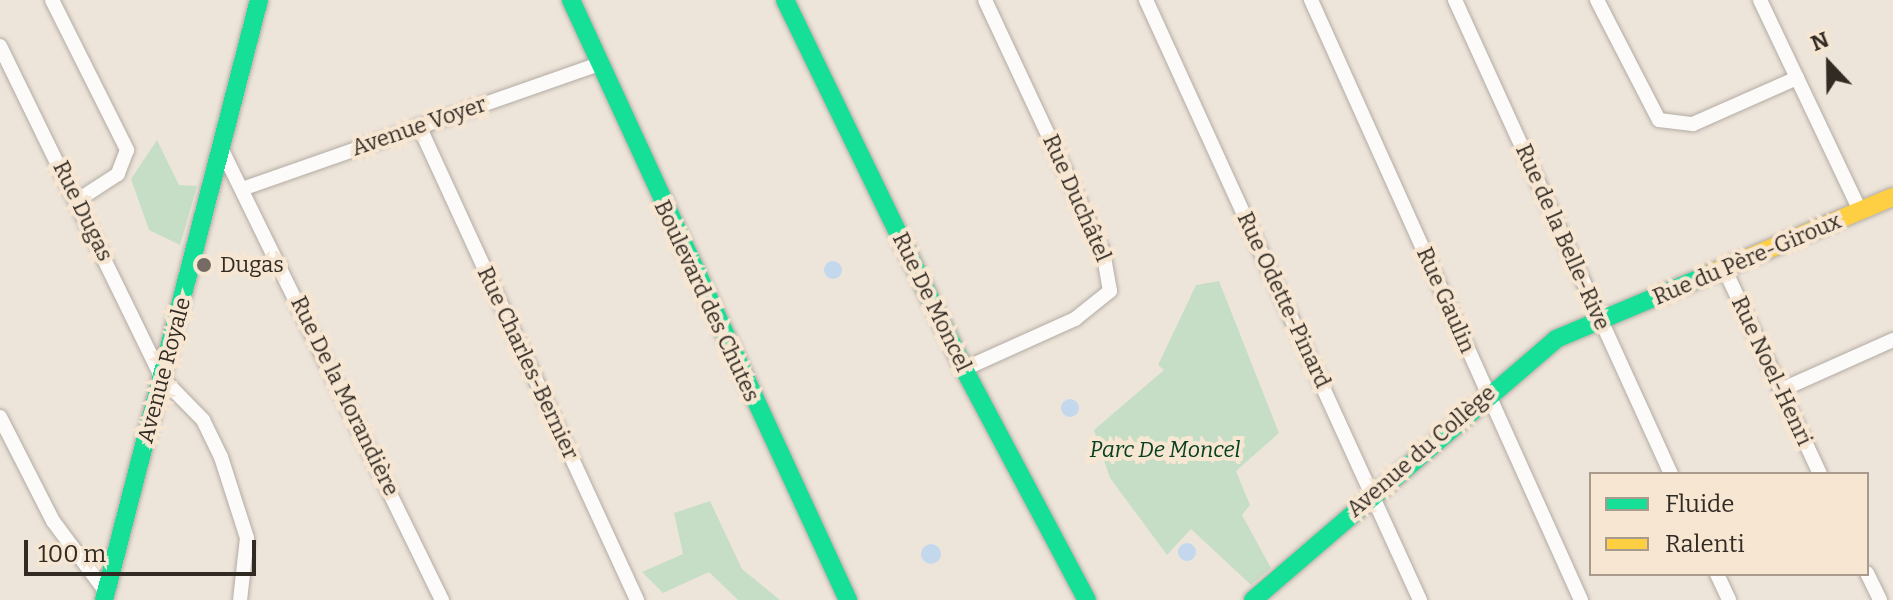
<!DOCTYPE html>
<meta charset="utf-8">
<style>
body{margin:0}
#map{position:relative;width:1893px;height:600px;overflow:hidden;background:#eee5da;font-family:Bitter,serif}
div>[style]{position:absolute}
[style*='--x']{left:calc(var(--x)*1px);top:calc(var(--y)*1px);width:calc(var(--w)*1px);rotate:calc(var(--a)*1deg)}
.green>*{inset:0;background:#c7dec6}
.water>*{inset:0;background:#c3d8ed}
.round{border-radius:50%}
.roads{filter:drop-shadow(0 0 2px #b3aca4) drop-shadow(0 0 2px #b3aca4)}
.street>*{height:14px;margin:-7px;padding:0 7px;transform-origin:7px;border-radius:7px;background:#fcfbf9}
.fast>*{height:18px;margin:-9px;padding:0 9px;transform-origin:9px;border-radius:9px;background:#16e098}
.slow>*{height:18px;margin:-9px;padding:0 9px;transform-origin:9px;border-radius:9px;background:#ffcf43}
.dots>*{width:22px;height:22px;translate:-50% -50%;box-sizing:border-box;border:4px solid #f6e6d2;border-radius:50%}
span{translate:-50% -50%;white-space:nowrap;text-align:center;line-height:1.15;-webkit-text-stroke:8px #f6e6d2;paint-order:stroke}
.street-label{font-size:22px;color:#322b24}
.poi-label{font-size:22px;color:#322b24}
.left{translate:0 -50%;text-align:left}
.park-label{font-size:22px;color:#064021;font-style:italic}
.legend{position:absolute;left:1589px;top:472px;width:280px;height:104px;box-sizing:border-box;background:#f6e6d2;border:2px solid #a89b8c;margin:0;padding:10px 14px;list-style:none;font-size:24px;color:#322b24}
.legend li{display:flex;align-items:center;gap:16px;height:40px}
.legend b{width:40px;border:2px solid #a89b8c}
.north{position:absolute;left:1789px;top:24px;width:80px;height:80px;-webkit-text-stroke:6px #f6e6d2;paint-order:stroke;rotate:338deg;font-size:22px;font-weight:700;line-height:32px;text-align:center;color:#322b24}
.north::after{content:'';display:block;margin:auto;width:28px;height:36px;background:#322b24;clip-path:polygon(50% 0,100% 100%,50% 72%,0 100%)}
.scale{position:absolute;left:24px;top:540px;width:232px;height:36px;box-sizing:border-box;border:4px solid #322b24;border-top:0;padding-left:10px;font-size:24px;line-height:28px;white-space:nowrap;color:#322b24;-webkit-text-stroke:6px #f6e6d2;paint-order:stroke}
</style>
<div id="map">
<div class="green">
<i style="clip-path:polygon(157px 140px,179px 185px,197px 186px,180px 245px,149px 230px,131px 179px)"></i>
<i style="clip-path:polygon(1219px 281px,1279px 433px,1236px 471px,1250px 505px,1242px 515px,1271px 568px,1251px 585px,1191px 529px,1167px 555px,1110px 478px,1094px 430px,1164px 370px,1158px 365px,1196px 285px)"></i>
<i style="clip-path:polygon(710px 501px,742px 569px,780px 600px,738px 600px,709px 572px,663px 593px,642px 572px,683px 554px,674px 513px)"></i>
</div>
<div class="water">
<i class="round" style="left:824px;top:261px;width:18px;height:18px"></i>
<i class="round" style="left:1061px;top:399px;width:18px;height:18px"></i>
<i class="round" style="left:1178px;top:543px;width:18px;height:18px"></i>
<i class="round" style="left:921px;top:544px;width:20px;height:20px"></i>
</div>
<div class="roads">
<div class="street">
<i style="--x:52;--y:0;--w:168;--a:63.4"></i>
<i style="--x:127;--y:150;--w:26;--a:111"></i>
<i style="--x:118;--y:174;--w:48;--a:147"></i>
<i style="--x:1146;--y:0;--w:660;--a:65.46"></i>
<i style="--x:1311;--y:0;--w:658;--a:65.77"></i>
<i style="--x:1455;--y:0;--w:521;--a:65.5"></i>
<i style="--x:1597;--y:0;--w:135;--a:62.7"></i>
<i style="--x:1659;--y:120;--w:34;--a:7"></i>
<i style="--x:1693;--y:124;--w:114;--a:-23.9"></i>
<i style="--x:1760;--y:0;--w:233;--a:64.6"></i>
<i style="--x:0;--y:46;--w:369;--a:64"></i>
<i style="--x:162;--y:378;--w:59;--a:45.7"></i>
<i style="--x:203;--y:420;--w:41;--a:64.1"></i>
<i style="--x:221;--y:457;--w:85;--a:72.2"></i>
<i style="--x:247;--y:538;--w:62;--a:96.4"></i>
<i style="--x:419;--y:126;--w:522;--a:65.3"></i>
<i style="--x:222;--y:150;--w:501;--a:63.95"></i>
<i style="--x:242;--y:189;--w:375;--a:-19.3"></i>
<i style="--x:1724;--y:268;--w:227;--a:65"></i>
<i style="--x:964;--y:369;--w:122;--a:-24.2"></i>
<i style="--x:1075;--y:319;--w:45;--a:-38.7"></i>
<i style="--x:1110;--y:291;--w:40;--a:-100"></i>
<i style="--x:1103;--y:252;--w:278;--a:-115.1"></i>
<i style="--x:1781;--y:390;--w:123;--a:-24.1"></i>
<i style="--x:0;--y:417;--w:117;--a:63"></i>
<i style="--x:53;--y:521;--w:89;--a:53.3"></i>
<i style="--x:1867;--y:573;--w:30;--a:64"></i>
<i style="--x:1717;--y:574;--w:29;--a:65"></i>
</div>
<div class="fast">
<i style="--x:571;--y:0;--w:661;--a:65.22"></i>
<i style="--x:785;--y:0;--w:410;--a:64.1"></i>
<i style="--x:964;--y:369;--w:262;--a:62"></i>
<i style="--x:104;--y:600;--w:620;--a:-75.52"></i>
<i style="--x:1253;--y:600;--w:400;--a:-40.7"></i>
<i style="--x:1556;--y:339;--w:169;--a:-22.9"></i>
</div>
<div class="slow">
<i style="--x:1712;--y:273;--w:196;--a:-22.8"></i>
</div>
</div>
<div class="dots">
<i style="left:204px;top:265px;background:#746c64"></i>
</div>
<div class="street-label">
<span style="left:419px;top:126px;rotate:-19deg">Avenue Voyer</span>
<span style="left:1077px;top:198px;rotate:66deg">Rue Duchâtel</span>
<span style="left:83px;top:211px;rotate:64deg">Rue Dugas</span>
<span style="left:1563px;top:237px;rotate:66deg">Rue de la Belle-Rive</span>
<span style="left:1747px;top:259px;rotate:-23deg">Rue du Père-Giroux</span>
<span style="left:1284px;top:300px;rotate:65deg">Rue Odette-Pinard</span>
<span style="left:1446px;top:300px;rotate:66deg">Rue Gaulin</span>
<span style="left:707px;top:301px;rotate:65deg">Boulevard des Chutes</span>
<span style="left:932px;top:302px;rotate:64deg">Rue De Moncel</span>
<span style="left:528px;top:363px;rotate:65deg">Rue Charles-Bernier</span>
<span style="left:164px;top:370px;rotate:-75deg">Avenue Royale</span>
<span style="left:1772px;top:371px;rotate:65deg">Rue Noel-Henri</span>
<span style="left:345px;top:396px;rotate:64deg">Rue De la Morandière</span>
<span style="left:1421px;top:451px;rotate:-41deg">Avenue du Collège</span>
</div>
<div class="poi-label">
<span class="left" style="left:220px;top:265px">Dugas</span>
</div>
<div class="park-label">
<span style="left:1165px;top:450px">Parc De Moncel</span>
</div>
<ul class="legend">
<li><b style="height:10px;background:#16e098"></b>Fluide</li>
<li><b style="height:10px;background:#ffcf43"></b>Ralenti</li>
</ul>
<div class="north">N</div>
<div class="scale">100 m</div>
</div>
